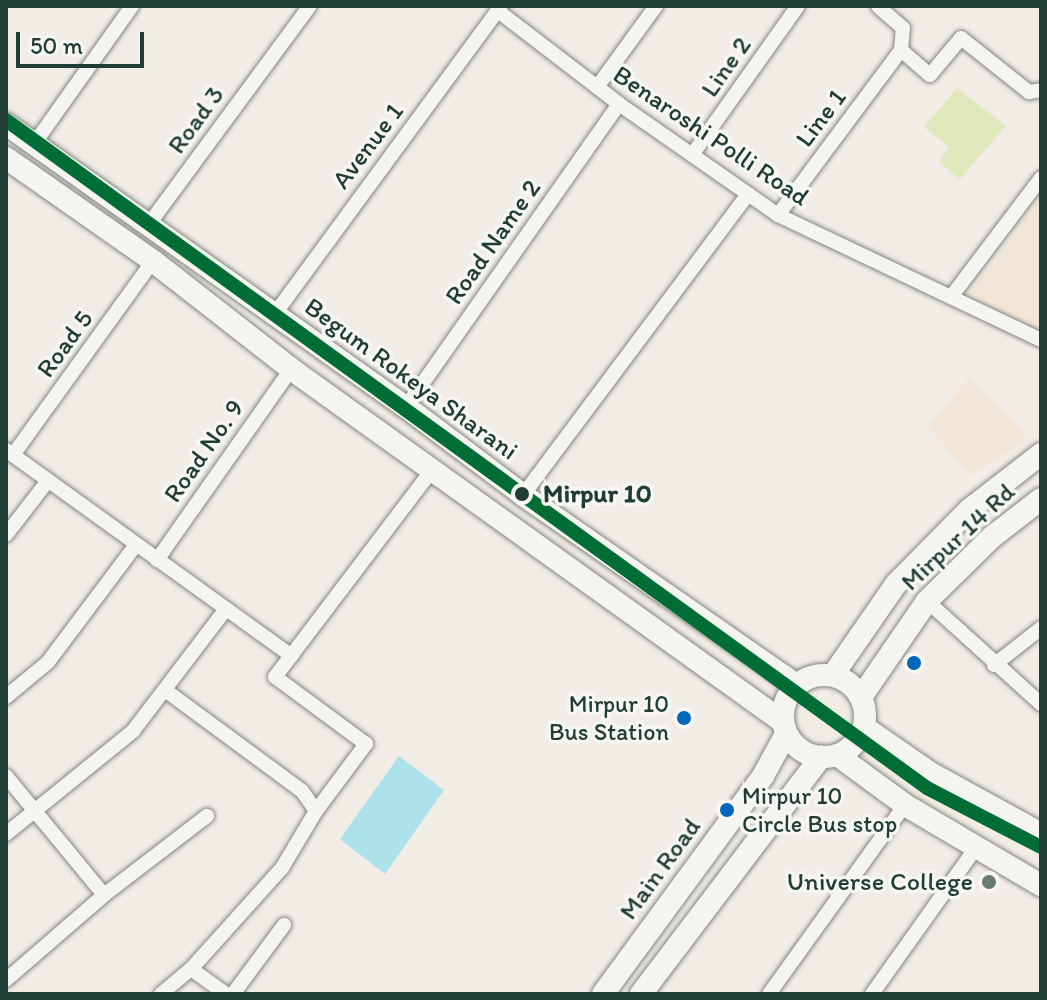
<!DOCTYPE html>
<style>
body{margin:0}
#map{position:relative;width:1047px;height:1000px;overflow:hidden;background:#f1ece6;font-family:Itim,sans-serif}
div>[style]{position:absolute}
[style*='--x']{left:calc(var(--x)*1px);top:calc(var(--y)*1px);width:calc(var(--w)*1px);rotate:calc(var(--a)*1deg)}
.built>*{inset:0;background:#f2e6d8}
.green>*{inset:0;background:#dfe9bc}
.water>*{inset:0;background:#ace2ea}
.roads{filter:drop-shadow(0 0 2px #838682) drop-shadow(0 0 2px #838682)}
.street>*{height:14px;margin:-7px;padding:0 7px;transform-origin:7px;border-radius:7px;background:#f4f4f1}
.primary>*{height:22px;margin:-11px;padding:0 11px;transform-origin:11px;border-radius:11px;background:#f4f4f1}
.primary>.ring{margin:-11px;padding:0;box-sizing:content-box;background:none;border:22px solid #f4f4f1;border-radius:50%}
.metro-1>*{height:14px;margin:-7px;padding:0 7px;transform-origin:7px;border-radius:7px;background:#006e34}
.dots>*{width:22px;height:22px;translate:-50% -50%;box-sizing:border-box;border:4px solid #f6f6f2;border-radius:50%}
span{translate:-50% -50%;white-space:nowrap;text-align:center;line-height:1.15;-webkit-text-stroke:7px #f6f6f2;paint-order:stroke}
.bus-label{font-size:24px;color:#1f3d34}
.right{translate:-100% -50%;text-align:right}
.left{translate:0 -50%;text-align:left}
.street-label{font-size:26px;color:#1f3d34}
.stop-label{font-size:26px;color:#1f3d34;font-weight:700}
.poi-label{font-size:26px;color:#1f3d34}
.frame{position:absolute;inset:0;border:8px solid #1f3d34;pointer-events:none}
.scale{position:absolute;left:16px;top:32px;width:128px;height:36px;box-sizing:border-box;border:4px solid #1f3d34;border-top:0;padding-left:10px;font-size:24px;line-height:28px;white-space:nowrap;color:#1f3d34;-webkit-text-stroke:6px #f6f6f2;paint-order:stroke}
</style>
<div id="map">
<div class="built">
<i style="clip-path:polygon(1041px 196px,1041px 331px,968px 295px)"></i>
<i style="clip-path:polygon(968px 379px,1011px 417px,1028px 440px,971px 475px,928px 426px)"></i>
</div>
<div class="green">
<i style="clip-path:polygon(957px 88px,1006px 126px,960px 179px,939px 162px,949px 147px,924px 127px)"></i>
</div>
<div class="water">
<i style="clip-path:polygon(399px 756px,444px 790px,385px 874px,340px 839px)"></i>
</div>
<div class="roads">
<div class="street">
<i style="--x:498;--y:11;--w:153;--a:37.5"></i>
<i style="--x:619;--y:104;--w:194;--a:34.9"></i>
<i style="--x:778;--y:215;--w:291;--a:25.4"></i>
<i style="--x:901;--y:50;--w:38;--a:41"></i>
<i style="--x:930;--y:75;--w:48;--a:-50"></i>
<i style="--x:961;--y:38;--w:87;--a:38.5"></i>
<i style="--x:1029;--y:92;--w:12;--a:-9"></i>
<i style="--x:597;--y:87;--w:100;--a:-53.9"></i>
<i style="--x:34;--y:144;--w:169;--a:-54.6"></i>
<i style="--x:692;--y:155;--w:183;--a:-54.6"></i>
<i style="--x:778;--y:215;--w:206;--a:-53.3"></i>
<i style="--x:901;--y:50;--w:22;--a:-85"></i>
<i style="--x:903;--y:28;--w:33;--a:-139"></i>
<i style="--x:149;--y:224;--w:271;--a:-53.6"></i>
<i style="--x:951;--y:297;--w:149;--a:-52.9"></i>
<i style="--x:274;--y:315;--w:383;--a:-53.7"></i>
<i style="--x:406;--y:407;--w:370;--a:-54.9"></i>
<i style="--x:6;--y:450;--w:352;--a:35.8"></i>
<i style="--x:13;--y:455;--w:239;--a:-54.2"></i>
<i style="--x:523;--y:495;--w:376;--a:-53.2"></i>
<i style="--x:6;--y:535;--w:67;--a:-52.3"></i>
<i style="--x:157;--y:560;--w:233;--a:-54.9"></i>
<i style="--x:927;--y:601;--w:154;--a:42.1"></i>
<i style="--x:994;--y:665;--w:60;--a:-38.2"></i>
<i style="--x:6;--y:697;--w:55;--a:-39.8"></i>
<i style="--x:48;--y:662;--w:146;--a:-53.1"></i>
<i style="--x:6;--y:776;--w:154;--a:50.5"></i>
<i style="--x:316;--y:811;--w:84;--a:-53.3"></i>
<i style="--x:366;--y:744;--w:113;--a:-143.6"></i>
<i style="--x:275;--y:677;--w:261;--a:-52.8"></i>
<i style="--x:6;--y:834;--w:164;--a:-39"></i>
<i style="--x:133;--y:731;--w:153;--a:-52.7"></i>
<i style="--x:191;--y:969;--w:43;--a:35.5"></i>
<i style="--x:6;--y:980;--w:130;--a:-40.9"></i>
<i style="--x:104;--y:895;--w:130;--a:-37.5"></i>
<i style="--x:161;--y:994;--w:39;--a:-40"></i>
<i style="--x:191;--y:969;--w:136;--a:-48"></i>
<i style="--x:282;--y:868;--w:66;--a:-59.2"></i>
<i style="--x:316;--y:811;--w:24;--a:-125"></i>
<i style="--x:302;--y:791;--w:170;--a:-143.6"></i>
<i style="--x:233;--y:994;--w:86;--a:-53.5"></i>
<i style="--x:769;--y:994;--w:233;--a:-54.3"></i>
<i style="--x:872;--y:994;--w:178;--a:-54.6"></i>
</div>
<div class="primary">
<i style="--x:6;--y:124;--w:490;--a:35.3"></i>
<i style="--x:406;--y:407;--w:146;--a:36.9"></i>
<i style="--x:523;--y:495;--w:333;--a:34.8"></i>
<i style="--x:6;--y:158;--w:179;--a:35"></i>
<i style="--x:153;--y:261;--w:175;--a:38"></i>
<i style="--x:291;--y:369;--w:604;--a:35.64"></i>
<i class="ring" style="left:783px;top:675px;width:60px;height:60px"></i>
<i style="--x:833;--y:675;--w:111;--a:-55.3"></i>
<i style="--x:896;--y:584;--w:104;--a:-45.4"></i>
<i style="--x:969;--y:510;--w:91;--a:-37.9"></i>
<i style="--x:861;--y:697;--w:116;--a:-55.5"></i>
<i style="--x:927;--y:601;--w:91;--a:-44.6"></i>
<i style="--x:992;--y:537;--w:62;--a:-37.8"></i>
<i style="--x:864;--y:727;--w:83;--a:34.7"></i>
<i style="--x:932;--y:774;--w:124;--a:28.8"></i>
<i style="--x:837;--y:755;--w:84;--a:36.3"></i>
<i style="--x:905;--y:805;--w:158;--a:30.5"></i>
<i style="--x:603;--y:994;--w:270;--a:-53.7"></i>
<i style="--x:763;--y:776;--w:48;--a:-61.3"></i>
<i style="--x:641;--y:994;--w:298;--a:-52.8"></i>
</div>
</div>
<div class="metro-1">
<i style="--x:6;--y:120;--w:1138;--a:35.95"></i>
<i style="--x:927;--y:788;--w:128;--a:27.4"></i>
</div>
<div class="dots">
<i style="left:522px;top:494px;background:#1f3d34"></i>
<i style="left:914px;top:663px;background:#0065bd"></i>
<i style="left:684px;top:718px;background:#0065bd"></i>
<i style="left:727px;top:810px;background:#0065bd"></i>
<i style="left:989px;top:882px;background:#687a72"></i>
</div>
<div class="bus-label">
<span class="right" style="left:669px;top:718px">Mirpur 10<br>Bus Station</span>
<span class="left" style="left:742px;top:810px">Mirpur 10<br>Circle Bus stop</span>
</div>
<div class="street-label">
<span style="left:726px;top:67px;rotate:-55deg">Line 2</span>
<span style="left:821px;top:118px;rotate:-53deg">Line 1</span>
<span style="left:196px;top:120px;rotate:-54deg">Road 3</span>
<span style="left:711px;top:136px;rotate:34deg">Benaroshi Polli Road</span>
<span style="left:368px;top:146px;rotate:-53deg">Avenue 1</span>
<span style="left:493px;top:242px;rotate:-55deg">Road Name 2</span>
<span style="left:65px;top:344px;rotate:-54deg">Road 5</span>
<span style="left:411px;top:379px;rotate:36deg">Begum Rokeya Sharani</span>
<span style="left:204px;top:451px;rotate:-55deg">Road No. 9</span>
<span style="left:958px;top:537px;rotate:-43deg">Mirpur 14 Rd</span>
<span style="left:660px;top:869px;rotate:-54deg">Main Road</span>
</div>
<div class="stop-label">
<span class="left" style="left:543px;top:494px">Mirpur 10</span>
</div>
<div class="poi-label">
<span class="right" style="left:973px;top:882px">Universe College</span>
</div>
<div class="frame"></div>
<div class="scale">50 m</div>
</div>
